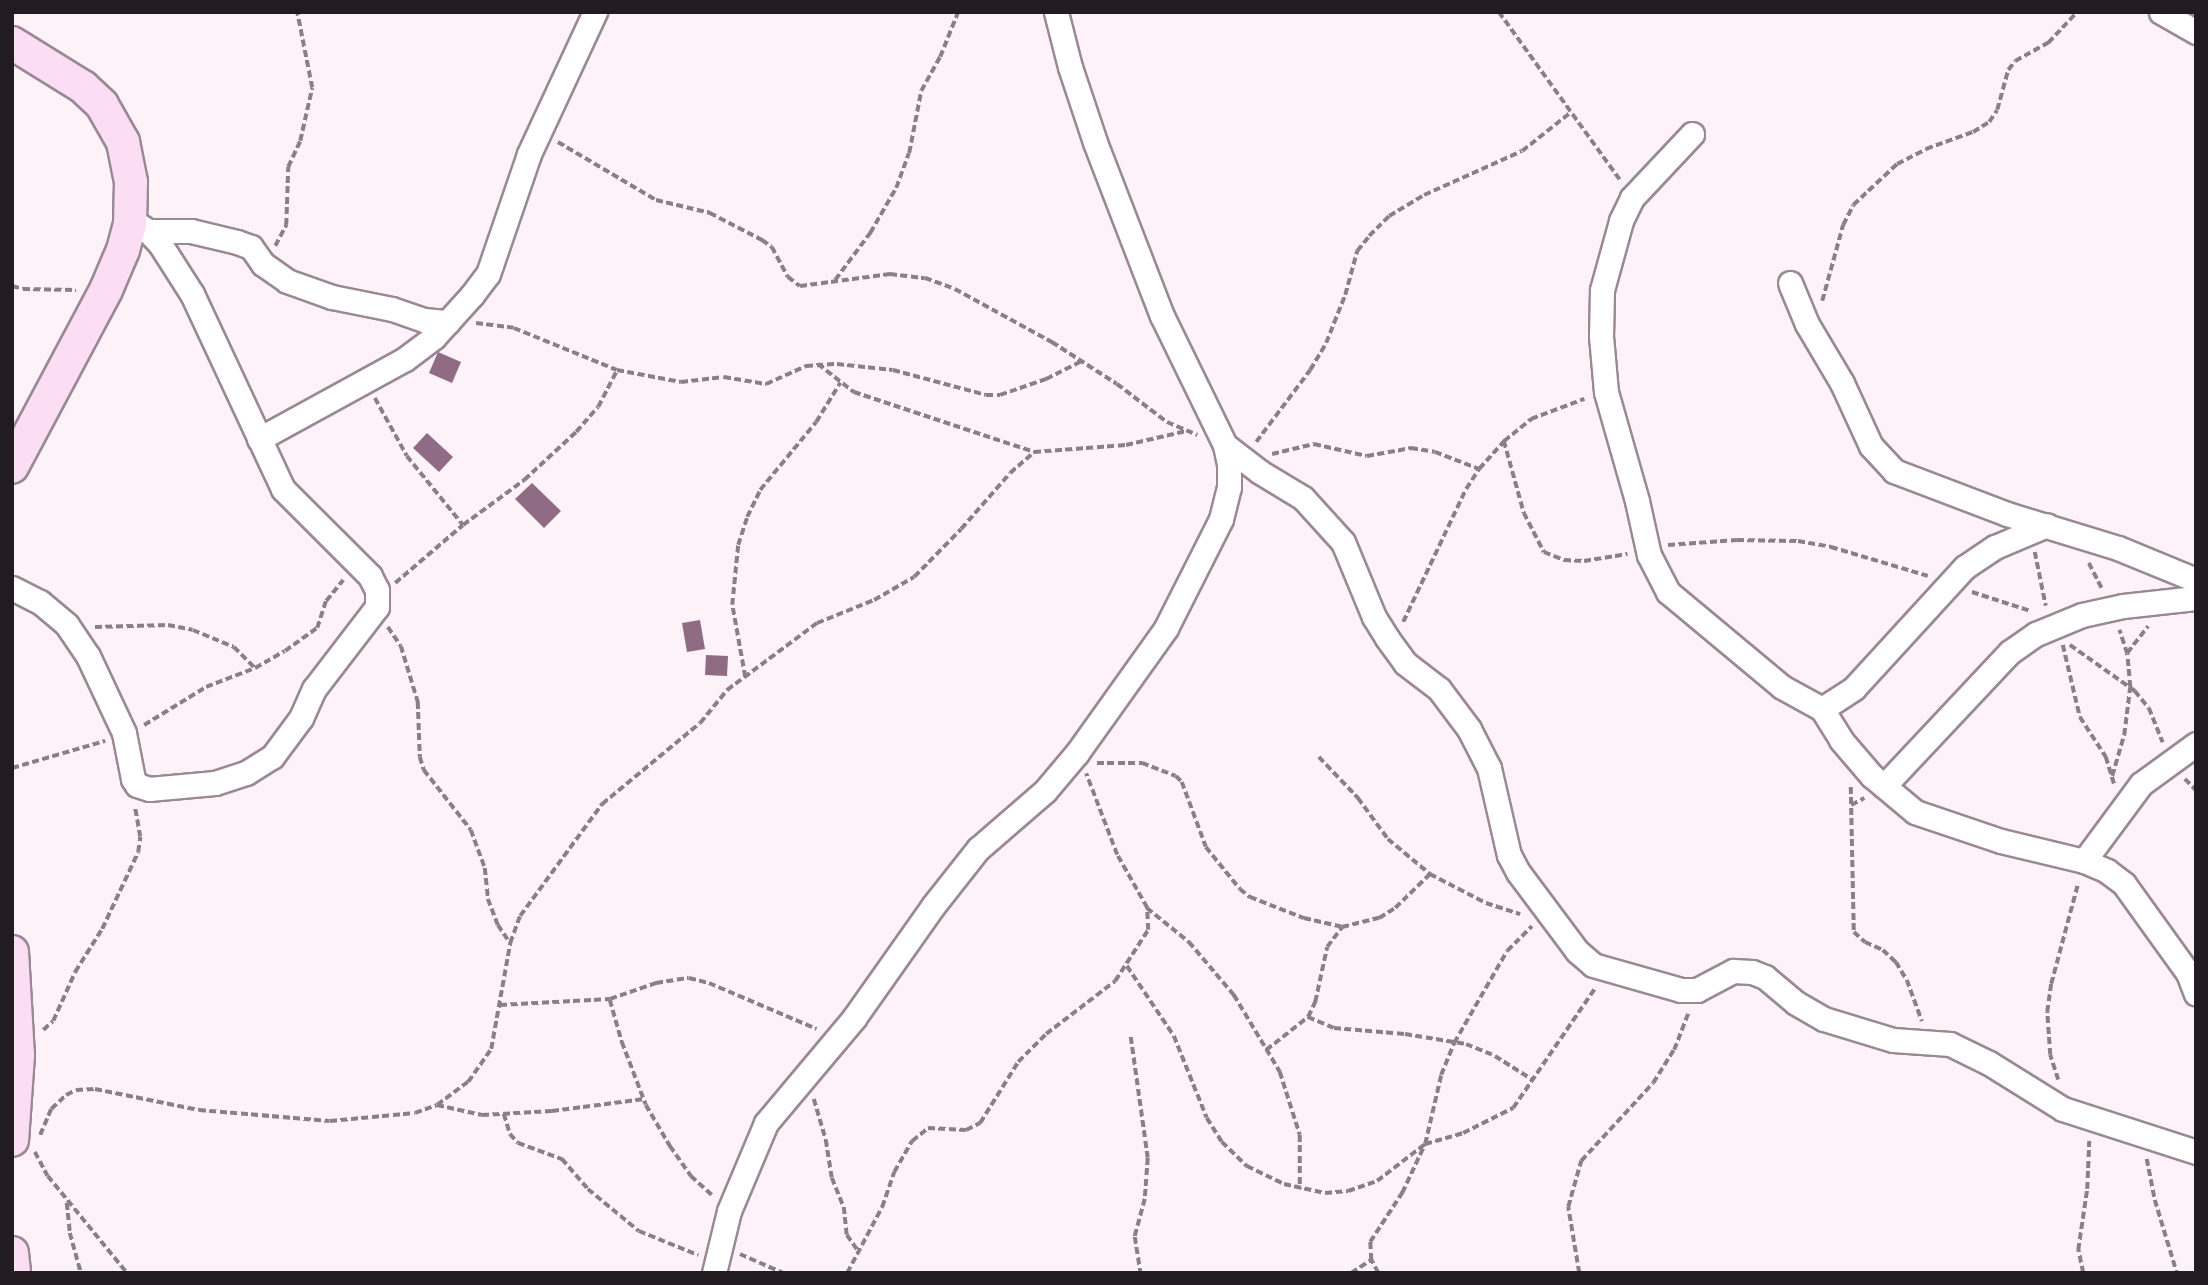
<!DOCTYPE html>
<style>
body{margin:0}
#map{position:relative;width:2208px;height:1285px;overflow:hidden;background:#fef2f9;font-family:Cabin,sans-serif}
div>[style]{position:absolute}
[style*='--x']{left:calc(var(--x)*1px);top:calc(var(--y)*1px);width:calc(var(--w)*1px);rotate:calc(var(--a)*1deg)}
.building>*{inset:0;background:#8f6c84}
.path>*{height:3.5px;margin-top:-1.75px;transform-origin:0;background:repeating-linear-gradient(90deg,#897f85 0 7px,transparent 0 10.5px)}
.roads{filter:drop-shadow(2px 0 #9a8995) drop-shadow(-2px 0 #9a8995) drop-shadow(0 2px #9a8995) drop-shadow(0 -2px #9a8995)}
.street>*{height:23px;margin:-11.5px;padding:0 11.5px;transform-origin:11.5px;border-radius:11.5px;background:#fff}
.secondary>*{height:32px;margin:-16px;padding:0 16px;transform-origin:16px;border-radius:16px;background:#fcdef4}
span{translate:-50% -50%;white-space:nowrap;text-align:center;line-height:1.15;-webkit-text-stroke:5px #fff;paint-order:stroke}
.frame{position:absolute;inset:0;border:14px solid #221b20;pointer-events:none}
</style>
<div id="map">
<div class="building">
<div style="clip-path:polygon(438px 352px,461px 362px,452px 383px,429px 373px)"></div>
<div style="clip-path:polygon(427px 433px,453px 457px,439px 472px,413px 448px)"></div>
<div style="clip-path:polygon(532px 483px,561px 511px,544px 528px,515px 499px)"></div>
<div style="clip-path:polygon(700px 620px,705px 649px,687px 652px,682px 623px)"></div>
<div style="clip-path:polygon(706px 655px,728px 656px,727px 676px,705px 675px)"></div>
</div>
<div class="path">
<div style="--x:1499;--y:12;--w:208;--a:54.2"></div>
<div style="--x:558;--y:142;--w:114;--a:30.6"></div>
<div style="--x:656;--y:200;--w:56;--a:13.5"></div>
<div style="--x:710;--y:213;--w:59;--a:27.4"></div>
<div style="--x:762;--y:240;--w:12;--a:35"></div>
<div style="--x:772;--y:247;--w:34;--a:62"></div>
<div style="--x:788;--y:277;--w:15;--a:37"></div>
<div style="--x:800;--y:286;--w:91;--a:-7.6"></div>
<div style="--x:890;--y:274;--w:35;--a:7"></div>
<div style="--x:925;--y:278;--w:32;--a:20"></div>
<div style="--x:955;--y:289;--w:111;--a:28.7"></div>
<div style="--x:1052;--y:342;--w:77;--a:32.9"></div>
<div style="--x:1117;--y:384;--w:63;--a:37.2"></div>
<div style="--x:1167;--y:422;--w:33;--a:23"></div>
<div style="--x:275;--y:246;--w:24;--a:-62"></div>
<div style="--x:286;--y:225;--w:58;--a:-88"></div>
<div style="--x:288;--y:167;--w:29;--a:-65"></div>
<div style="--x:300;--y:141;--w:54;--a:-77.2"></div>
<div style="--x:312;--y:88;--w:77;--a:-101.2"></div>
<div style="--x:835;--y:280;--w:59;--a:-53.3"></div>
<div style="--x:870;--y:233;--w:52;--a:-60"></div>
<div style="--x:896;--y:188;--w:37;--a:-70"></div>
<div style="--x:909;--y:153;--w:63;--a:-79"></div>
<div style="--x:921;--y:91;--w:39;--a:-61"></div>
<div style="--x:940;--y:57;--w:48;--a:-68.2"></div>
<div style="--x:12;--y:286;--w:11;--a:15"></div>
<div style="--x:23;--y:289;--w:53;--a:1.1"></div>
<div style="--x:1822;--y:301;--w:79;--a:-74.6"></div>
<div style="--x:1843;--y:225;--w:22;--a:-63"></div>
<div style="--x:1853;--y:205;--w:60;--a:-43"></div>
<div style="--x:1897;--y:164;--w:33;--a:-27"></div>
<div style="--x:1926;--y:149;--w:50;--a:-19.9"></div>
<div style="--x:1973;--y:132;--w:19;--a:-32"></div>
<div style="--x:1989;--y:122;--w:14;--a:-56"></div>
<div style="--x:1997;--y:110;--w:41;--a:-74.6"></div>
<div style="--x:2008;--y:70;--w:11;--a:-52"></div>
<div style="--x:2015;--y:61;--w:38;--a:-29"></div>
<div style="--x:2048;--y:43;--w:42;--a:-46.9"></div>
<div style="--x:476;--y:323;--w:38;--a:7"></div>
<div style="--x:514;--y:328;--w:111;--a:22.2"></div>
<div style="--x:617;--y:370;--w:65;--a:10.6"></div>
<div style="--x:681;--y:382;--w:43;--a:-6.6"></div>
<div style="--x:724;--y:377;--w:43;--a:9.5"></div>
<div style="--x:766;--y:384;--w:44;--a:-24.2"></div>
<div style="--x:806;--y:366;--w:31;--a:-4"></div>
<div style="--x:837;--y:364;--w:56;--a:6.1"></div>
<div style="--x:893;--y:370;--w:96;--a:15"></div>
<div style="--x:986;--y:395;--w:14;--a:0"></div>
<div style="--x:1000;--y:395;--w:49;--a:-19.2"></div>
<div style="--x:1046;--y:379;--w:40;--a:-26.6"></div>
<div style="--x:818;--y:364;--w:46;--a:37.9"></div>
<div style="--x:854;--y:392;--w:190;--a:18.4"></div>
<div style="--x:375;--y:398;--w:66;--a:61.1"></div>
<div style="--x:407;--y:456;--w:89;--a:50.9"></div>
<div style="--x:1504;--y:441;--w:75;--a:74.5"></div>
<div style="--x:1524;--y:513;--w:44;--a:62.9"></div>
<div style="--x:1544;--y:552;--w:22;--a:22"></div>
<div style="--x:1564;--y:560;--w:20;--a:3"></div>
<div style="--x:1584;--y:561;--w:44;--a:-9.2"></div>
<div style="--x:1256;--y:442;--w:90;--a:-53.1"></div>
<div style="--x:1310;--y:370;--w:31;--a:-59"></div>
<div style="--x:1326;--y:343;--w:52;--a:-68.4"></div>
<div style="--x:1345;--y:295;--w:46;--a:-74.7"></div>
<div style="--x:1357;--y:251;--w:19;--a:-51"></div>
<div style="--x:1369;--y:236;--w:28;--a:-45"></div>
<div style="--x:1389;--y:216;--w:41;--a:-31"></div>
<div style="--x:1424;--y:195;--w:107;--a:-24.2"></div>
<div style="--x:1522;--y:151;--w:63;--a:-38.5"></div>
<div style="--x:1272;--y:454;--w:43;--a:-13.4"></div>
<div style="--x:1314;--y:444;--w:54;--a:12.8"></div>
<div style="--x:1367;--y:456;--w:45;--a:-10.3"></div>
<div style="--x:1411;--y:448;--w:24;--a:9"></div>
<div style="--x:1435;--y:452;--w:47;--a:21.1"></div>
<div style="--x:1668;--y:545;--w:69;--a:-4.1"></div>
<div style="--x:1737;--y:540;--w:61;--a:0.9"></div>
<div style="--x:1798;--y:541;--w:34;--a:10"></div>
<div style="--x:1831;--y:547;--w:101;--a:16.6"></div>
<div style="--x:2035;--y:552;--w:55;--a:78.5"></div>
<div style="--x:2089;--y:563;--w:30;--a:63"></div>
<div style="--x:395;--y:583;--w:89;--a:-40.5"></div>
<div style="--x:463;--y:525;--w:76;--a:-36.4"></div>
<div style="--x:524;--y:480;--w:71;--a:-42.7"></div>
<div style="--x:576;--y:432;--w:33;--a:-49"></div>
<div style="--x:598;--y:407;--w:42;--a:-62.8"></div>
<div style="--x:1972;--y:592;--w:62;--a:17.9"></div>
<div style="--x:1403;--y:622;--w:147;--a:-64.7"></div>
<div style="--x:1466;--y:489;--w:24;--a:-57"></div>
<div style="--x:1479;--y:469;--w:38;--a:-48"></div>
<div style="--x:1504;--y:441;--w:35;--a:-39"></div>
<div style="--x:1531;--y:419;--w:57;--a:-20.7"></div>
<div style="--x:95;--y:627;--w:73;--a:-1.6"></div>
<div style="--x:168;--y:625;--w:25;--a:11"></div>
<div style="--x:193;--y:630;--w:44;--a:22.5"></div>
<div style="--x:234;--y:647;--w:30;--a:45"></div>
<div style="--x:388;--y:627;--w:23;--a:56"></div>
<div style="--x:401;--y:646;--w:59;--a:73.1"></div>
<div style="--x:418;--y:702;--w:55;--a:87.9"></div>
<div style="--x:420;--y:757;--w:14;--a:73"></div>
<div style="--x:424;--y:770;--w:76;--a:51.9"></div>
<div style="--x:471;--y:830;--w:40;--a:69.8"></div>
<div style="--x:485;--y:868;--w:31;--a:84"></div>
<div style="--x:488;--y:899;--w:28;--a:69"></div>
<div style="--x:498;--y:925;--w:22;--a:56"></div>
<div style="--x:2063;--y:645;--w:74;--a:76.7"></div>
<div style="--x:2080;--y:717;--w:48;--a:57"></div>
<div style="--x:2106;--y:757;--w:28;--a:73"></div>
<div style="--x:2070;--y:645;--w:80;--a:35.3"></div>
<div style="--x:2135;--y:691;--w:22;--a:51"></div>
<div style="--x:2149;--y:708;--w:37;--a:68"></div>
<div style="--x:2127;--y:653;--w:34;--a:-52"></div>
<div style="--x:745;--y:677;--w:73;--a:-100.2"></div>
<div style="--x:732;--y:605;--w:60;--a:-84.3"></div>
<div style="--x:738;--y:545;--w:29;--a:-72"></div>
<div style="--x:747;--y:517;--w:30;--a:-64"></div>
<div style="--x:760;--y:490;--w:88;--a:-50.5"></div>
<div style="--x:816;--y:422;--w:46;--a:-58.4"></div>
<div style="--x:144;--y:725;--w:73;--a:-31.5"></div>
<div style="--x:206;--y:687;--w:53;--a:-21.2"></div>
<div style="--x:255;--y:668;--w:34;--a:-30"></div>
<div style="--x:285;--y:651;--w:39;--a:-36"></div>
<div style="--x:317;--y:628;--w:28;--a:-72"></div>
<div style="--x:326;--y:601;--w:27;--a:-51"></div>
<div style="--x:1319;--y:757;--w:57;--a:46.4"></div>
<div style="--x:1358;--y:798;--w:51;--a:53.8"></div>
<div style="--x:1388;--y:839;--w:55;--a:39.8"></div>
<div style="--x:1430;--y:874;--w:63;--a:27.4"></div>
<div style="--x:1486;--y:903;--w:36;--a:18"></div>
<div style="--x:1097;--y:763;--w:45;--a:0"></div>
<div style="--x:1142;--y:763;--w:36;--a:21"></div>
<div style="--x:1176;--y:776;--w:8;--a:45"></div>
<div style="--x:1182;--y:782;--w:69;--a:69.7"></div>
<div style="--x:1206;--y:847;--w:54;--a:51"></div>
<div style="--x:1240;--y:889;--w:13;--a:39"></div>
<div style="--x:1250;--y:897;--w:58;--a:21.3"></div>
<div style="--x:1304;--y:918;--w:39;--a:13"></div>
<div style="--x:12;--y:768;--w:97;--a:-16.2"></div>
<div style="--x:2112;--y:776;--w:43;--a:-73.7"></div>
<div style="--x:2124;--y:735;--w:48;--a:-82.9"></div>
<div style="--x:2130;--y:687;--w:33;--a:-95"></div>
<div style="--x:2127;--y:654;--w:25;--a:-108"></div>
<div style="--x:2185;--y:779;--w:16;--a:45"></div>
<div style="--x:1851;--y:787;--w:145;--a:88.8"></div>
<div style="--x:1854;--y:932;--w:15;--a:42"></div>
<div style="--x:1865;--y:942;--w:20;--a:24"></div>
<div style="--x:1883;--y:950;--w:18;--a:43"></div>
<div style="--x:1896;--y:962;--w:21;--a:59"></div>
<div style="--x:1907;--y:980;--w:44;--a:69.9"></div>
<div style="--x:1851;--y:805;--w:15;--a:-28"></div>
<div style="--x:1147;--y:908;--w:54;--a:39"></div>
<div style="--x:1189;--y:942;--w:70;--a:49.7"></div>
<div style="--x:1234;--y:995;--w:90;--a:59.1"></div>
<div style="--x:1280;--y:1072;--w:66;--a:72.4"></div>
<div style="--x:1300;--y:1135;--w:54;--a:90"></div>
<div style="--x:1127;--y:966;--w:84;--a:56.1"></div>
<div style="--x:1174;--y:1036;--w:88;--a:68.1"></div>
<div style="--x:1207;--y:1118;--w:28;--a:58"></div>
<div style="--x:1222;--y:1142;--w:35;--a:44"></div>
<div style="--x:1247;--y:1166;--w:41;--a:25.9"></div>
<div style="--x:1284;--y:1184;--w:42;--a:12.4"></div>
<div style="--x:1325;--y:1193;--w:23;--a:-5"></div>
<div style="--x:1348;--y:1191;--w:31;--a:-19"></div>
<div style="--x:1377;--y:1181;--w:61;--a:-37.6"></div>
<div style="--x:1425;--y:1144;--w:40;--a:-16"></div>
<div style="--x:1463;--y:1133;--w:56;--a:-26.6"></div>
<div style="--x:1513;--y:1108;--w:147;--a:-55.6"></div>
<div style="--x:610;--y:1000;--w:44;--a:74.1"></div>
<div style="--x:622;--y:1042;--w:67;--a:69.1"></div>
<div style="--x:646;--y:1105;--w:48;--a:59.7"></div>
<div style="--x:670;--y:1146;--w:37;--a:55"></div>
<div style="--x:691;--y:1176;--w:28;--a:42"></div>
<div style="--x:500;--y:1005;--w:110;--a:-3.1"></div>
<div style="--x:610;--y:999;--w:49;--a:-19.2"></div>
<div style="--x:656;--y:983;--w:33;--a:-9"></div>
<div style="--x:689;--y:978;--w:21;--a:14"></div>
<div style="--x:709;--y:983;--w:117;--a:23.1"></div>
<div style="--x:1308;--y:1017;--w:28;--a:23"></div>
<div style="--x:1334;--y:1028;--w:71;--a:4.8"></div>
<div style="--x:1405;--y:1034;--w:62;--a:9.3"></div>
<div style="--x:1466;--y:1044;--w:31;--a:22"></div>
<div style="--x:1495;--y:1056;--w:45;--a:32.3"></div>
<div style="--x:43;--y:1030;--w:13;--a:-42"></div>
<div style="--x:53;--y:1021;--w:54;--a:-65.8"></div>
<div style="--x:75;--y:972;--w:51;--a:-57.9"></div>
<div style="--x:102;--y:929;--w:85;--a:-64.9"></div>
<div style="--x:138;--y:852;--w:15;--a:-82"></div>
<div style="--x:140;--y:837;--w:29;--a:-100"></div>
<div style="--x:1131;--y:1037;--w:122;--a:82"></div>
<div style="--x:1148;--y:1158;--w:41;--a:94.2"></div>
<div style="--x:1145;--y:1199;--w:39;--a:105"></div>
<div style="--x:1135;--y:1237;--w:36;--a:81"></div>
<div style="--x:1266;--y:1050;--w:53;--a:-38.2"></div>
<div style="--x:1308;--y:1017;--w:17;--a:-65"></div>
<div style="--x:1315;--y:1002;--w:56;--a:-77.7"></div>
<div style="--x:1327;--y:947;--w:25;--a:-53"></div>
<div style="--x:1342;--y:927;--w:38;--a:-14"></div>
<div style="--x:1379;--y:918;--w:19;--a:-32"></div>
<div style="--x:1395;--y:908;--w:49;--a:-44.2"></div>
<div style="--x:2058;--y:1080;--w:26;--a:-108"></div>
<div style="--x:2050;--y:1055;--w:43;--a:-94"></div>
<div style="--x:2047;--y:1012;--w:28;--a:-82"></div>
<div style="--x:2051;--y:984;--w:105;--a:-75"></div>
<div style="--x:814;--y:1099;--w:43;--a:73.7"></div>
<div style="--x:826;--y:1140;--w:38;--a:81"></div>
<div style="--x:832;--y:1178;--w:31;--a:68"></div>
<div style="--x:844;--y:1207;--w:28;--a:84"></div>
<div style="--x:847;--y:1235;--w:19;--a:55"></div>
<div style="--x:437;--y:1105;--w:46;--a:12.5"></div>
<div style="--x:482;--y:1115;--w:70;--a:-3.3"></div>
<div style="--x:552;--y:1111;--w:93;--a:-7.4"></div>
<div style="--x:504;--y:1114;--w:21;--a:73"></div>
<div style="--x:510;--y:1134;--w:12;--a:48"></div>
<div style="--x:518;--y:1143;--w:47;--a:20"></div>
<div style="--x:562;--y:1159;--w:40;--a:49"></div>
<div style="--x:588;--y:1189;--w:66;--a:39.5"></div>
<div style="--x:639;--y:1231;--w:64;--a:22.1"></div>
<div style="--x:40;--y:1135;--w:28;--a:-67"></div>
<div style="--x:51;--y:1109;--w:21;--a:-43"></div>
<div style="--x:66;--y:1095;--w:11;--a:-27"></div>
<div style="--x:76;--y:1090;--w:19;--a:-3"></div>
<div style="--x:95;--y:1089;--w:106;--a:11.4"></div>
<div style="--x:199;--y:1110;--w:131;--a:4.8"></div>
<div style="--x:330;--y:1121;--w:85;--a:-5.4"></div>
<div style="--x:415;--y:1113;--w:23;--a:-20"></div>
<div style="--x:437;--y:1105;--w:39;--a:-37"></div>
<div style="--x:468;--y:1082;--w:40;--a:-55.1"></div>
<div style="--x:491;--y:1049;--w:108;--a:-79.8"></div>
<div style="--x:510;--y:943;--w:29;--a:-70"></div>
<div style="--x:520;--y:916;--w:139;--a:-53.8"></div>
<div style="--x:602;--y:804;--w:127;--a:-39.6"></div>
<div style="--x:700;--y:723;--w:43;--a:-50.7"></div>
<div style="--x:727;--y:690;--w:112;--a:-36.7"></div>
<div style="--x:817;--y:623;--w:61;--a:-22"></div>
<div style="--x:874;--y:600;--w:46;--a:-29.9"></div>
<div style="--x:914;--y:577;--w:67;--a:-45.6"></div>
<div style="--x:961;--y:529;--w:74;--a:-48.8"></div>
<div style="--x:1010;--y:473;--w:32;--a:-41"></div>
<div style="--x:1034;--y:452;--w:92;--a:-4.4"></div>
<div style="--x:1126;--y:445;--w:62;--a:-13.1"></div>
<div style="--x:35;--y:1152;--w:27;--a:62"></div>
<div style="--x:48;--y:1176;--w:125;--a:50.8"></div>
<div style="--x:2147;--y:1159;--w:42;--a:79"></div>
<div style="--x:2155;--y:1200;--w:76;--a:73.2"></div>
<div style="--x:67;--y:1203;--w:30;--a:84"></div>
<div style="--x:70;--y:1233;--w:41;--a:74.6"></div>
<div style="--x:740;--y:1254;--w:47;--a:23.8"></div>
<div style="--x:847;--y:1273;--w:75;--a:-62.1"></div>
<div style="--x:882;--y:1207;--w:37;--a:-71"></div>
<div style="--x:894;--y:1172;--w:36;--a:-60"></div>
<div style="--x:912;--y:1141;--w:21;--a:-39"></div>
<div style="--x:928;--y:1128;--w:38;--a:3"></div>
<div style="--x:966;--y:1130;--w:16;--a:-27"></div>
<div style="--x:980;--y:1123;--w:72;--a:-58.1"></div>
<div style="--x:1018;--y:1062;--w:40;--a:-45"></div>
<div style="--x:1046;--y:1034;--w:87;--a:-37.5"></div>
<div style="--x:1115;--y:981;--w:61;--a:-57.1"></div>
<div style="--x:1148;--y:930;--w:22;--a:-93"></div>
<div style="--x:1147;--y:908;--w:61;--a:-119.5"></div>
<div style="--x:1117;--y:855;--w:87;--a:-110.9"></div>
<div style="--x:1351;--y:1273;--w:24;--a:-33"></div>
<div style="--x:1378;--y:1273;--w:15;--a:-118"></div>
<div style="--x:1371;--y:1260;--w:18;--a:-93"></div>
<div style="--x:1370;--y:1242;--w:59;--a:-56.9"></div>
<div style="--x:1402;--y:1193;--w:54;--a:-64.9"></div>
<div style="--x:1425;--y:1144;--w:71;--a:-76.9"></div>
<div style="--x:1441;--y:1075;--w:35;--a:-68"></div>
<div style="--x:1454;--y:1043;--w:106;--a:-60.1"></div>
<div style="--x:1507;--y:951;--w:35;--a:-45"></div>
<div style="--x:1579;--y:1273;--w:67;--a:-99.5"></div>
<div style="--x:1568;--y:1207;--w:48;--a:-74.2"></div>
<div style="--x:1581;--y:1161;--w:106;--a:-47.3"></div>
<div style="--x:1653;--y:1083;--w:39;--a:-58"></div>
<div style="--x:1674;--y:1050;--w:42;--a:-69"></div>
<div style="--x:2083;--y:1273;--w:24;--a:-102"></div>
<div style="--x:2078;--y:1250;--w:62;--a:-81.6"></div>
<div style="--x:2087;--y:1189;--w:48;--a:-87.6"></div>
</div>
<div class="roads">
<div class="street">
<div style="--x:2161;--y:12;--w:40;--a:29.7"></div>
<div style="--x:1692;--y:134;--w:88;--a:133.2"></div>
<div style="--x:1632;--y:198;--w:25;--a:116"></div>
<div style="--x:1621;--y:221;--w:72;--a:105.4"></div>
<div style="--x:1602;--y:290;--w:46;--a:91.2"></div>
<div style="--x:1601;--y:336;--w:56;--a:84.9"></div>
<div style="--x:1606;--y:392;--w:113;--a:74.1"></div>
<div style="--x:1637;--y:501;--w:55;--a:77.5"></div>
<div style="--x:1649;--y:555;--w:42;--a:62.8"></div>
<div style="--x:1668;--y:592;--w:148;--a:39.8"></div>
<div style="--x:1782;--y:687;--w:46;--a:28.8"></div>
<div style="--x:1822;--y:709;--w:38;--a:-33"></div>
<div style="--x:1854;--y:688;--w:164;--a:-47.5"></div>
<div style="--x:1965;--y:567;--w:36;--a:-34"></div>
<div style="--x:1995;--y:547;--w:56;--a:-22.9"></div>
<div style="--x:148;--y:231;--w:43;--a:0"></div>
<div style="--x:191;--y:231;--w:47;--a:13.4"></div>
<div style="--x:237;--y:242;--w:15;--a:20"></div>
<div style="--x:251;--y:247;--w:21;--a:55"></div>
<div style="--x:263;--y:264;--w:29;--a:35"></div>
<div style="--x:287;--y:281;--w:48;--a:19.6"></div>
<div style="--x:332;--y:297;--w:61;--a:11.3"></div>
<div style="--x:392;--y:309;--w:34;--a:19"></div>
<div style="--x:424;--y:320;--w:24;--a:5"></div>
<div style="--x:1790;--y:283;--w:44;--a:67.5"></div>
<div style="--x:1807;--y:324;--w:69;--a:59.3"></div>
<div style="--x:1842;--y:383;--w:69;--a:65.3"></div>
<div style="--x:1871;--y:446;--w:34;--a:47"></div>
<div style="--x:1894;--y:471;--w:121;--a:20.8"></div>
<div style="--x:2007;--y:514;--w:116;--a:17"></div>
<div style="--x:2118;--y:548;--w:84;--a:22.3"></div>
<div style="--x:259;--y:439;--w:166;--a:-28.7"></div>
<div style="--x:405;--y:359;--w:36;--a:-37"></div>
<div style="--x:434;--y:337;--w:57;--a:-47.9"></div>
<div style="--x:472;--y:295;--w:26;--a:-53"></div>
<div style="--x:488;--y:274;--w:127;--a:-71.1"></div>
<div style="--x:529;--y:154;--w:157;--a:-65.1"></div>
<div style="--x:1225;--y:445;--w:44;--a:37.6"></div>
<div style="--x:1260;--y:472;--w:50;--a:31.2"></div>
<div style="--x:1303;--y:498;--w:59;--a:47.7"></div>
<div style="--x:1343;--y:542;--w:81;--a:67.5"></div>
<div style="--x:1374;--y:617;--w:25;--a:58"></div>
<div style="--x:1387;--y:638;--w:31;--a:54"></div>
<div style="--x:1405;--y:663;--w:43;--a:37.4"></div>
<div style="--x:1439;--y:689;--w:50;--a:53.1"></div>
<div style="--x:1469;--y:729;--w:44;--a:62.9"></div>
<div style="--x:1489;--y:768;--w:89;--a:77.1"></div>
<div style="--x:1509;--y:855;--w:19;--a:62"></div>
<div style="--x:1518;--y:872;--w:99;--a:53.2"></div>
<div style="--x:1577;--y:951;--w:21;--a:41"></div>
<div style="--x:1593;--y:965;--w:91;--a:15.9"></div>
<div style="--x:1681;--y:990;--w:16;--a:0"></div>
<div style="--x:1697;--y:990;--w:41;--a:-27.8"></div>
<div style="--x:1733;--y:971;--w:19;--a:3"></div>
<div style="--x:1752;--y:972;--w:14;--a:21"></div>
<div style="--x:1765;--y:977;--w:40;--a:40"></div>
<div style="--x:1796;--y:1003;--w:32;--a:30"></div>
<div style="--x:1824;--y:1019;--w:72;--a:16.9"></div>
<div style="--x:1893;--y:1040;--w:57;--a:4"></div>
<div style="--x:1950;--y:1044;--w:43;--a:26"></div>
<div style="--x:1989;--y:1063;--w:87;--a:31.9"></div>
<div style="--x:2063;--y:1109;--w:140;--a:17.9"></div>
<div style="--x:12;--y:588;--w:31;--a:27"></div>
<div style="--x:40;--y:602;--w:35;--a:40"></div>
<div style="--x:67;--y:625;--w:37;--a:56"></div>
<div style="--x:88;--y:656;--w:85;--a:64.9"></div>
<div style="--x:124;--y:733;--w:47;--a:78.9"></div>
<div style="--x:133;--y:779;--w:7;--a:56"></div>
<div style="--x:137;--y:785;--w:13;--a:18"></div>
<div style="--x:149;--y:789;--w:66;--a:-5.2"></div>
<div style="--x:215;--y:783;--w:33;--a:-18"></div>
<div style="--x:246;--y:773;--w:31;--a:-32"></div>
<div style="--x:272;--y:757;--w:49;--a:-53.4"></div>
<div style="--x:301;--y:718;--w:32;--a:-66"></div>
<div style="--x:314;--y:689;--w:103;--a:-52.5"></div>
<div style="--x:377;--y:607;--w:17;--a:-90"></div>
<div style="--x:377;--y:590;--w:16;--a:-117"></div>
<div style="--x:370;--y:576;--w:123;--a:-135"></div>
<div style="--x:283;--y:489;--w:215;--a:-115"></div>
<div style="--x:192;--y:294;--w:59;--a:-122.6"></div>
<div style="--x:160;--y:244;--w:18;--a:-133"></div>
<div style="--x:148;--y:231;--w:18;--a:-146"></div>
<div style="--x:133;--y:221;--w:17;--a:-97"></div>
<div style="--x:1822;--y:709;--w:36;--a:58"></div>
<div style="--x:1841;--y:740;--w:48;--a:49.3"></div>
<div style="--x:1872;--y:776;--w:56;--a:39.9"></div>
<div style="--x:1915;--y:812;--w:91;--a:18.6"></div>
<div style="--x:2001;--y:841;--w:85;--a:13.5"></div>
<div style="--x:2084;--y:861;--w:25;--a:23"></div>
<div style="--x:2107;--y:871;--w:21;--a:37"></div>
<div style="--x:2124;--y:884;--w:110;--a:54.3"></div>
<div style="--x:2188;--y:973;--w:22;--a:69"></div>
<div style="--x:1884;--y:786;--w:184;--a:-46.8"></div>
<div style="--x:2010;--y:652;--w:32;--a:-35"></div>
<div style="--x:2036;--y:634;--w:50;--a:-22.4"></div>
<div style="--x:2082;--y:615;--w:42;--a:-12.4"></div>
<div style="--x:2123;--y:606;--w:73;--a:-6.3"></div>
<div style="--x:2084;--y:861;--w:96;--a:-53.5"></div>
<div style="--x:2141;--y:784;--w:68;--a:-36"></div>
<div style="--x:714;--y:1273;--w:64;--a:-76.4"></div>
<div style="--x:729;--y:1211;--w:95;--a:-67.2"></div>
<div style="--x:766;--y:1123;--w:137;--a:-50"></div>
<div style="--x:854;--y:1018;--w:137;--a:-54.8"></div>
<div style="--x:933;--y:906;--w:73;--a:-51.7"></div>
<div style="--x:978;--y:849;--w:89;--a:-40.9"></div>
<div style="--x:1045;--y:791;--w:50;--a:-49.9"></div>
<div style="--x:1077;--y:753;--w:153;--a:-54.5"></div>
<div style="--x:1166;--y:628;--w:122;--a:-63.2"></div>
<div style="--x:1221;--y:519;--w:33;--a:-76"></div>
<div style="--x:1229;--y:487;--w:23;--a:-90"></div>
<div style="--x:1229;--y:464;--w:19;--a:-102"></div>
<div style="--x:1225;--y:445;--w:144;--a:-116"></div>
<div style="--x:1162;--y:316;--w:186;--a:-111.1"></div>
<div style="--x:1095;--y:142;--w:79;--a:-108.4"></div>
<div style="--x:1070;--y:67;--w:57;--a:-104.3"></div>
</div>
<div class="secondary">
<div style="--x:12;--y:43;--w:84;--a:31.8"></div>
<div style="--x:83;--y:87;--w:26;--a:43"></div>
<div style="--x:102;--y:105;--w:43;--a:60.4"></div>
<div style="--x:123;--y:142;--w:41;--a:78.7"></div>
<div style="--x:131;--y:182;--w:42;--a:91.4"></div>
<div style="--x:130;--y:224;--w:27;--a:105"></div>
<div style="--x:123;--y:250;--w:43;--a:113"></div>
<div style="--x:106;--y:290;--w:200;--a:118"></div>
<div style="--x:12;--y:952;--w:103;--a:86.7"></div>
<div style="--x:18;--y:1055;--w:85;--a:94"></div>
<div style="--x:12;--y:1253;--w:20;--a:84"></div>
</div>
</div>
<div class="frame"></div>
</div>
